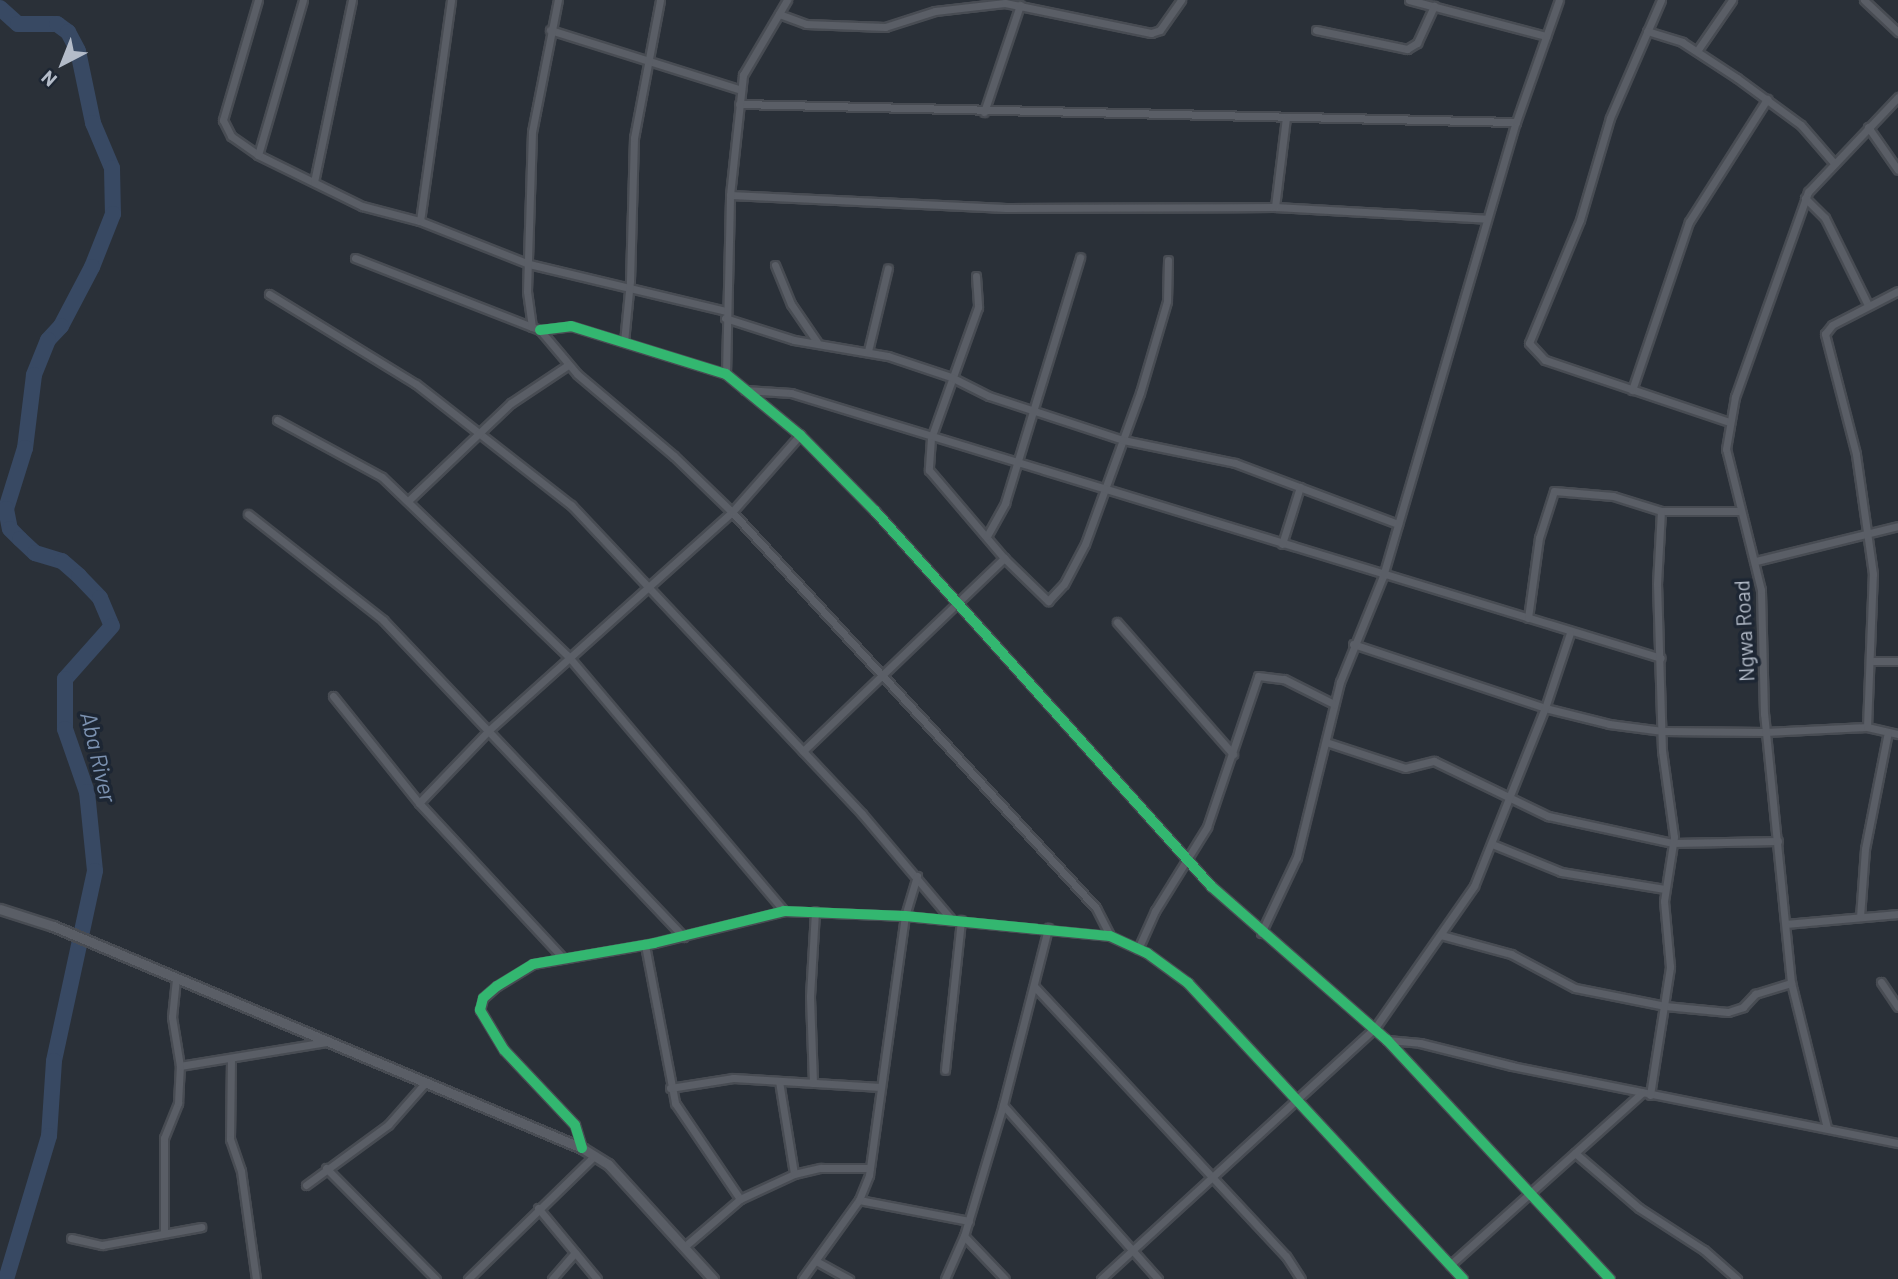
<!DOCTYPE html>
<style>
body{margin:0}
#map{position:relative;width:1898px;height:1279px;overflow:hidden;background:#2a3038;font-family:Barlow,sans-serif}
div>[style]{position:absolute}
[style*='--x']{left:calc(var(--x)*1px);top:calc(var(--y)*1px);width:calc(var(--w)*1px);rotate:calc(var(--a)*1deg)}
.river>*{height:16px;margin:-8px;padding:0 8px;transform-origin:8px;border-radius:8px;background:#384963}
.roads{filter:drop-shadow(2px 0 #484c53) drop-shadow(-2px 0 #484c53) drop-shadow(0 2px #484c53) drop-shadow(0 -2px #484c53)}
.minor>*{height:7px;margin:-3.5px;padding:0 3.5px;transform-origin:3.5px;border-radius:3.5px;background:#5a5e66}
.tertiary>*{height:9px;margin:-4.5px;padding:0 4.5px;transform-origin:4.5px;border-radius:4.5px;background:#5a5e66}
.cycleway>*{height:10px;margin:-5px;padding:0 5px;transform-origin:5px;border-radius:5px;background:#33b770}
span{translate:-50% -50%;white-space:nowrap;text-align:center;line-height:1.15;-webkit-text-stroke:7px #1d2633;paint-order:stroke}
.street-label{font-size:21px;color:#b4bcc9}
.water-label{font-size:23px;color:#7c92b1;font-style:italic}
.north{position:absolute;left:28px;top:28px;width:70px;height:70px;-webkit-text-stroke:5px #1d2633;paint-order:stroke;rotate:222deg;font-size:19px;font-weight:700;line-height:28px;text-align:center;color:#b4bcc9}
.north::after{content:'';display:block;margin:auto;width:24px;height:32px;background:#b4bcc9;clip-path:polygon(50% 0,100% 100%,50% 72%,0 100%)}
</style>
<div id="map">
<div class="river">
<div style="--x:0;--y:8;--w:24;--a:42"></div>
<div style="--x:18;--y:24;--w:39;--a:0"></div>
<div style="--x:57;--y:24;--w:14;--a:36"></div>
<div style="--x:68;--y:32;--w:21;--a:62"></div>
<div style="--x:78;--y:51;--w:74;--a:78.2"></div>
<div style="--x:93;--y:123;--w:49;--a:67.1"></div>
<div style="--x:112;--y:168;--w:46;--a:88.8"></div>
<div style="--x:113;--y:214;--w:57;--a:111.6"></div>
<div style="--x:92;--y:267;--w:67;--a:117.7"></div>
<div style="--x:61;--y:326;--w:19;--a:133"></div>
<div style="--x:48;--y:340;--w:38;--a:112"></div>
<div style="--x:34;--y:375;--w:74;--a:97"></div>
<div style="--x:25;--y:448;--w:64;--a:107.3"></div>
<div style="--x:6;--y:509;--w:20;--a:79"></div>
<div style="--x:10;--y:529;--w:14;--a:45"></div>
<div style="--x:20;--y:539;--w:21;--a:43"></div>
<div style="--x:35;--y:553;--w:28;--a:17"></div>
<div style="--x:62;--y:561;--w:23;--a:41"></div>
<div style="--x:79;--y:576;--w:30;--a:46"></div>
<div style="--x:100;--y:598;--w:30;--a:67"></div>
<div style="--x:112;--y:626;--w:71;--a:131.6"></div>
<div style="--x:65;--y:679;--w:50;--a:90"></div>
<div style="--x:65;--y:729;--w:67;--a:70.8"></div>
<div style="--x:87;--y:792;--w:79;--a:84.2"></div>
<div style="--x:95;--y:871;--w:194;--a:102.2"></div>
<div style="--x:54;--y:1061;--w:75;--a:93.8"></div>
<div style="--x:49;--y:1136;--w:149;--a:106.7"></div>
</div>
<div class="roads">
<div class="minor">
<div style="--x:258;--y:0;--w:125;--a:106.3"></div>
<div style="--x:223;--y:120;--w:18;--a:63"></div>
<div style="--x:231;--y:136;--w:33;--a:35"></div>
<div style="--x:258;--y:155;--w:116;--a:26.1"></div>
<div style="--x:362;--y:206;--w:60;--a:14.5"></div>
<div style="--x:420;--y:221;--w:117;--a:21.5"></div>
<div style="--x:529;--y:264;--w:203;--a:13.4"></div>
<div style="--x:1409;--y:0;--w:142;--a:14.7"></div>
<div style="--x:1661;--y:0;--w:129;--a:113.4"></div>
<div style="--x:1610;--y:118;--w:106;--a:106.4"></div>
<div style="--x:1580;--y:220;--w:133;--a:112.5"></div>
<div style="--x:1529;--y:343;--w:23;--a:47"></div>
<div style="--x:1545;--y:360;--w:194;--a:18.6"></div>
<div style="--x:1864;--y:0;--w:47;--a:43.3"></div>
<div style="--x:779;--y:14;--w:29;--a:20"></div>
<div style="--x:806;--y:24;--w:79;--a:2.2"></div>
<div style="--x:885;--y:27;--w:52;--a:-17.7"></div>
<div style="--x:935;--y:11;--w:70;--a:-6.5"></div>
<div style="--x:1005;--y:3;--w:149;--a:11.6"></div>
<div style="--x:1151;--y:33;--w:9;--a:-18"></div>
<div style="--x:1160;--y:30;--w:37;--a:-55"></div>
<div style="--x:550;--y:30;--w:200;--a:17.4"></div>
<div style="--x:1316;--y:30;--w:93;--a:11.8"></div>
<div style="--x:1407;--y:49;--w:12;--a:-31"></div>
<div style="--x:1417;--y:43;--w:41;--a:-65.3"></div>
<div style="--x:1647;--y:31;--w:37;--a:17"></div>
<div style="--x:1682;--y:42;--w:66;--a:33.2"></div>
<div style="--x:1737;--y:78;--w:79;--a:36.3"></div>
<div style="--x:1801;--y:125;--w:49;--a:49.1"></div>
<div style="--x:1697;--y:51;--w:62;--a:-55.5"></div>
<div style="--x:739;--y:104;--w:777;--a:1.33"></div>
<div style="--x:984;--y:112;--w:113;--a:-71.4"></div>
<div style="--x:1868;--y:127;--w:52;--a:55.1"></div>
<div style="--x:258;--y:155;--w:161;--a:-73.8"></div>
<div style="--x:314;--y:182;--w:186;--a:-78.2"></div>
<div style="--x:730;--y:195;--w:276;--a:2.7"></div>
<div style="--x:1006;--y:208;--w:269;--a:-0.2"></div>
<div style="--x:1275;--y:207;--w:212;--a:3.2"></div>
<div style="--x:1805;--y:198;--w:28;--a:45"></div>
<div style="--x:1825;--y:218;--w:97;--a:63.7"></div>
<div style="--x:1275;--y:207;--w:90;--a:-83"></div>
<div style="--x:420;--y:221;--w:223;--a:-82"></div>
<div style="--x:355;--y:258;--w:199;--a:21.3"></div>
<div style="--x:540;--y:330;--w:57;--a:49.9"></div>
<div style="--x:577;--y:374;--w:127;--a:40.2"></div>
<div style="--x:674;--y:456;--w:81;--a:44"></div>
<div style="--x:732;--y:512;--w:538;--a:47.41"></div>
<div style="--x:1096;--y:908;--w:31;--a:63"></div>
<div style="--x:775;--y:265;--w:42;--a:67.7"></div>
<div style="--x:791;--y:304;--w:46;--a:55.6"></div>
<div style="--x:976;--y:276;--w:31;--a:86"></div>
<div style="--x:978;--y:307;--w:139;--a:109.7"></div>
<div style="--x:931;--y:438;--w:32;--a:94"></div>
<div style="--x:929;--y:470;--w:116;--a:49.6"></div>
<div style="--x:1004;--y:558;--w:62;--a:44.3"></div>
<div style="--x:1048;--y:601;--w:23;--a:-47"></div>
<div style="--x:1064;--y:584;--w:45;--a:-62.3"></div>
<div style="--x:1085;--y:544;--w:161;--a:-70"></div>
<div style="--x:1140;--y:393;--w:96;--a:-73.6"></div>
<div style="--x:1167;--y:301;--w:41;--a:-88.6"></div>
<div style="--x:269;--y:294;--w:172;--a:31.5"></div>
<div style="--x:416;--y:384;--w:197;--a:38"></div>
<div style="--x:571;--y:505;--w:424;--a:46.7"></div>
<div style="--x:862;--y:814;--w:138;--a:49.7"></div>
<div style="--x:725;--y:318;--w:72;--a:17.7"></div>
<div style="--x:794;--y:340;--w:95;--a:9.7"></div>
<div style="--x:888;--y:356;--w:66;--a:18.4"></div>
<div style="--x:951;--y:377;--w:42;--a:26.6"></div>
<div style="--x:989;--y:396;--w:141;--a:18.2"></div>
<div style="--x:1123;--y:440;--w:114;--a:11.6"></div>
<div style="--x:1235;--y:463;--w:174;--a:20.5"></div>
<div style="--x:532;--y:327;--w:36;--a:-98"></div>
<div style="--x:527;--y:291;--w:159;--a:-88.2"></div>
<div style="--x:532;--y:132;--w:135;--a:-78.9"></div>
<div style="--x:540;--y:330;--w:31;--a:-7"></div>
<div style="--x:571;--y:326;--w:162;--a:17.2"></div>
<div style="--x:726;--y:374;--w:96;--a:39.5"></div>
<div style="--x:800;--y:435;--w:107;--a:45.4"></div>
<div style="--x:875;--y:511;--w:504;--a:48.14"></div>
<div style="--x:1211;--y:886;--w:234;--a:41.2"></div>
<div style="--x:1387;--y:1040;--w:327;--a:47"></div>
<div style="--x:624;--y:342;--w:61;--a:-84.4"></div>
<div style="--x:630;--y:281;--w:143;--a:-88.4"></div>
<div style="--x:634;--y:138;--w:140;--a:-79.3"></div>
<div style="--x:868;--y:351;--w:85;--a:-76.5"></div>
<div style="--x:726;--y:374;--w:179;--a:-88.7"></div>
<div style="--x:730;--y:195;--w:121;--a:-83.8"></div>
<div style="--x:743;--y:75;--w:87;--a:-59.6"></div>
<div style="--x:745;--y:390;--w:46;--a:3.7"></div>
<div style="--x:791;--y:393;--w:909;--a:16.94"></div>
<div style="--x:1632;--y:390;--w:177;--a:-71.3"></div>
<div style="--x:1689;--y:222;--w:146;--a:-57.6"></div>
<div style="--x:277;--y:420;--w:119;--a:28.5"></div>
<div style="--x:382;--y:477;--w:258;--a:43.9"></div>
<div style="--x:568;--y:656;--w:334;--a:49.7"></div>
<div style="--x:408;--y:501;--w:142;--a:-43.6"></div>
<div style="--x:511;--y:403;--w:69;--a:-33.7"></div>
<div style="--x:248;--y:514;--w:172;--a:38.1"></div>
<div style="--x:383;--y:620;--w:437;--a:46.5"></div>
<div style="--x:987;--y:536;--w:38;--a:-61"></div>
<div style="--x:1005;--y:503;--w:257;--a:-73"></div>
<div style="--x:1282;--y:544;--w:60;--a:-72.5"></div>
<div style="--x:1756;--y:561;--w:146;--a:-13.8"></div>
<div style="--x:1528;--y:618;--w:81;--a:-82.2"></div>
<div style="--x:1539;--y:538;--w:49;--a:-72.3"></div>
<div style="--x:1554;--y:491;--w:59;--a:4.8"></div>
<div style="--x:1613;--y:496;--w:50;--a:17.4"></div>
<div style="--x:1661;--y:511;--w:79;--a:0"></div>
<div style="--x:1117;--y:622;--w:176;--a:48.7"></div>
<div style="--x:1353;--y:644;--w:202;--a:18.4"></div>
<div style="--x:1545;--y:708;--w:66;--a:14"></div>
<div style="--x:1609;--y:724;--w:54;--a:7.4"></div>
<div style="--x:1663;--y:731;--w:102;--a:0.6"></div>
<div style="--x:1765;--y:732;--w:102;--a:-2.8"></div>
<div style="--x:1867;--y:727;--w:32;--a:13"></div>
<div style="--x:1871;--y:661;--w:27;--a:0"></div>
<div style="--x:333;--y:696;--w:137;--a:51.2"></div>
<div style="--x:419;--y:803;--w:210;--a:47.1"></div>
<div style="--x:1867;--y:727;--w:153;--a:-87.8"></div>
<div style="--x:1873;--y:574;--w:121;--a:-98.1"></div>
<div style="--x:1856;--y:454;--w:124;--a:-104.5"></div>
<div style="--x:1825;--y:334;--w:11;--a:-52"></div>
<div style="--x:1832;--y:325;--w:74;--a:-27.3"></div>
<div style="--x:1326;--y:742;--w:83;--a:18.2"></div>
<div style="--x:1405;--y:768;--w:30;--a:-14"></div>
<div style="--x:1434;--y:761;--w:127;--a:25.8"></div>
<div style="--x:1548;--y:816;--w:128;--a:12.2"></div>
<div style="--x:1673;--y:843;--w:105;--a:-1.1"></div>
<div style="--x:803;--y:751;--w:279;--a:-43.8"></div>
<div style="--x:419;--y:803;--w:100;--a:-46.2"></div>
<div style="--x:488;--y:731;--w:328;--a:-41.9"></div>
<div style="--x:732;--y:512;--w:103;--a:-48.6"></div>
<div style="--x:1492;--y:844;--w:74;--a:22.1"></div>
<div style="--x:1561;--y:872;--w:105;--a:9.3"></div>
<div style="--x:1860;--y:917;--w:68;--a:-85.8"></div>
<div style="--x:1865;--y:849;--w:119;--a:-78.9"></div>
<div style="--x:1786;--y:924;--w:112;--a:-5.1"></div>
<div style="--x:1261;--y:933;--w:84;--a:-64.7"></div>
<div style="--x:1297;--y:857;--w:180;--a:-76.2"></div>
<div style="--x:1340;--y:682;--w:114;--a:-67.9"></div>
<div style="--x:1383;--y:576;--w:473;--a:-73.7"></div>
<div style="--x:1516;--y:122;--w:129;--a:-70.6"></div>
<div style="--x:1441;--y:935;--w:73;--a:15.2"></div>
<div style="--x:1511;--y:954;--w:72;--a:28"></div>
<div style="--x:1575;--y:988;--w:92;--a:11.3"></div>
<div style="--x:1665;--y:1006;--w:63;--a:5.4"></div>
<div style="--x:1728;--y:1012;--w:16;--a:-18"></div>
<div style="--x:1743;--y:1007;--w:18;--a:-47"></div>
<div style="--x:1755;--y:994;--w:38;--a:-17"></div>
<div style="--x:645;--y:945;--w:161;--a:79.2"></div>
<div style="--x:675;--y:1103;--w:116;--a:55.9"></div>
<div style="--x:1138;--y:949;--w:42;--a:-65.9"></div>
<div style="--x:1155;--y:911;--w:99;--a:-58.2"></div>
<div style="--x:1207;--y:827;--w:159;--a:-71.3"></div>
<div style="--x:1258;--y:676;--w:26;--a:7"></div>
<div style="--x:1284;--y:679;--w:56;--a:26.6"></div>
<div style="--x:1881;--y:982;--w:30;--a:56"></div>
<div style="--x:1034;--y:986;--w:369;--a:47"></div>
<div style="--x:1286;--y:1256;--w:27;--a:57"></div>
<div style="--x:1387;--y:1040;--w:33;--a:5"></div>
<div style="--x:1420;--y:1043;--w:95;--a:14"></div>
<div style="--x:1512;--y:1066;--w:394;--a:11.3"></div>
<div style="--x:231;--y:1058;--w:81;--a:90.7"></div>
<div style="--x:230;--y:1139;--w:34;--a:71"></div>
<div style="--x:241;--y:1171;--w:109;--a:82.1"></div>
<div style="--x:180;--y:1066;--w:148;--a:-9.3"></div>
<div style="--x:945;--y:1070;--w:151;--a:-83.9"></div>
<div style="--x:779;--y:1081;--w:94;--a:80.8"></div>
<div style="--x:813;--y:1083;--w:87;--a:-92"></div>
<div style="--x:810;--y:996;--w:85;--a:-86.6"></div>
<div style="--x:670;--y:1088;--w:64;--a:-9"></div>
<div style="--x:733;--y:1078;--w:148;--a:3.5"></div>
<div style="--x:1650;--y:1095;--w:130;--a:-81.1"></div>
<div style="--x:1670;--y:967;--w:66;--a:-95.2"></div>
<div style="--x:1664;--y:901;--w:65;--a:-81.1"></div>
<div style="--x:1674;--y:837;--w:87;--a:-97.9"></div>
<div style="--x:1662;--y:751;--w:167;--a:-91.7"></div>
<div style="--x:1657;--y:584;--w:73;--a:-86.9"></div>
<div style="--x:1003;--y:1105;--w:233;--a:48.3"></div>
<div style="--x:1827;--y:1128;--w:149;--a:-103.9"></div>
<div style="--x:1791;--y:983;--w:270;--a:-95.7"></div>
<div style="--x:1764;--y:714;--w:124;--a:-91.4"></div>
<div style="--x:1761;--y:590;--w:145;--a:-103.9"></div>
<div style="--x:1726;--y:449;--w:53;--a:-80.2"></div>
<div style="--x:1735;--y:397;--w:218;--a:-70.4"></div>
<div style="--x:1808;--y:192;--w:131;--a:-46.5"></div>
<div style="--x:582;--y:1148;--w:24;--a:-107"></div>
<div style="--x:575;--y:1125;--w:103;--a:-133.4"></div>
<div style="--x:504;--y:1050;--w:47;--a:-121"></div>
<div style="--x:480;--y:1010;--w:12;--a:-76"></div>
<div style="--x:483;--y:998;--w:18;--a:-41"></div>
<div style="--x:497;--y:986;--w:42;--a:-31.4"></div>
<div style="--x:533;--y:964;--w:123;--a:-9.8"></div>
<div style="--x:654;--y:943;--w:134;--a:-13.8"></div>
<div style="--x:784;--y:911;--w:121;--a:2.4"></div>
<div style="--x:905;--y:916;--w:206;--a:5.6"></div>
<div style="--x:1110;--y:936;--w:41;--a:24.7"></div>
<div style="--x:1147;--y:953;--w:51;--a:36.2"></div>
<div style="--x:1188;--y:983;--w:404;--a:47.1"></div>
<div style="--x:1575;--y:1153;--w:84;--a:40.7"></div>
<div style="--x:1639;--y:1208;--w:77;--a:32.9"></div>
<div style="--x:1704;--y:1250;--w:44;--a:41.3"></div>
<div style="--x:326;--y:1168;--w:156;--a:45.3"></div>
<div style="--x:306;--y:1185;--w:102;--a:-36.2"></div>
<div style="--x:388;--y:1125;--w:56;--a:-48.6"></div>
<div style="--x:859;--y:1200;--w:112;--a:10.8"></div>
<div style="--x:538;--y:1208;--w:92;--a:50.3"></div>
<div style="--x:164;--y:1232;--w:94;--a:-90"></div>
<div style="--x:164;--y:1138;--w:38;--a:-68"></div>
<div style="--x:178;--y:1103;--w:37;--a:-87"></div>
<div style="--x:180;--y:1066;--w:50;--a:-99.3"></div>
<div style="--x:172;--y:1017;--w:39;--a:-84"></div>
<div style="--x:964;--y:1236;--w:59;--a:46.4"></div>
<div style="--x:71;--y:1238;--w:32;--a:13"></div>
<div style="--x:102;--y:1245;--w:101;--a:-10.3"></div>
<div style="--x:684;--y:1247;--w:74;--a:-40.6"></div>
<div style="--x:740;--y:1199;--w:60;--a:-24.8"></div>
<div style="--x:794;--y:1174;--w:28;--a:-13"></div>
<div style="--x:821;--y:1168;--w:49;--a:0"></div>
<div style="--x:816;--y:1261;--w:38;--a:29"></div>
<div style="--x:1450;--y:1265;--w:258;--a:-41.9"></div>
<div style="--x:468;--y:1279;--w:177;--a:-44.3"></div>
<div style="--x:552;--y:1279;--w:35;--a:-49"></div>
<div style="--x:802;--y:1279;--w:97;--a:-54.2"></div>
<div style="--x:859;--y:1200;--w:27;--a:-68"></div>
<div style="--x:869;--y:1175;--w:261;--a:-82.1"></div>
<div style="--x:905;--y:916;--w:42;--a:-73.3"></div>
<div style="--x:945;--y:1279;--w:47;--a:-66.2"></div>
<div style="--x:964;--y:1236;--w:137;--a:-73.4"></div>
<div style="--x:1003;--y:1105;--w:183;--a:-75.7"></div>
<div style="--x:1101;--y:1279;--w:372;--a:-42.5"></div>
<div style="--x:1375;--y:1028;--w:173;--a:-55.1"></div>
<div style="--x:1474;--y:886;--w:192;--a:-68.3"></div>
<div style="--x:1545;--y:708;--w:79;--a:-71.6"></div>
</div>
<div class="tertiary">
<div style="--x:0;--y:909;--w:56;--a:17.8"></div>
<div style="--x:53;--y:926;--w:574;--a:22.77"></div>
<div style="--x:582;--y:1148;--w:31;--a:32"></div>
<div style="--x:608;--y:1164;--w:156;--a:47.6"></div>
</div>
</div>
<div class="cycleway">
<div style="--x:540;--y:330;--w:31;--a:-7"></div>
<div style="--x:571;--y:326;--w:162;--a:17.2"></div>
<div style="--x:726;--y:374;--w:96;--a:39.5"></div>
<div style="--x:800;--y:435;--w:107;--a:45.4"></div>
<div style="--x:875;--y:511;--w:504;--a:48.14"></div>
<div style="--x:1211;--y:886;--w:234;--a:41.2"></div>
<div style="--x:1387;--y:1040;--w:327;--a:47"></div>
<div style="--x:582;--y:1148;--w:24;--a:-107"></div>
<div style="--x:575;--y:1125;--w:103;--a:-133.4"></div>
<div style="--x:504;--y:1050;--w:47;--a:-121"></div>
<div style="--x:480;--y:1010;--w:12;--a:-76"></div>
<div style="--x:483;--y:998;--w:18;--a:-41"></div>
<div style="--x:497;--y:986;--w:42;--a:-31.4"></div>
<div style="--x:533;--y:964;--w:123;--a:-9.8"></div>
<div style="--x:654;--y:943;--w:134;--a:-13.8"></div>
<div style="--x:784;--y:911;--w:121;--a:2.4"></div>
<div style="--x:905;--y:916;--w:206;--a:5.6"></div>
<div style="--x:1110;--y:936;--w:41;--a:24.7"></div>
<div style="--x:1147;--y:953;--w:51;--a:36.2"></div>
<div style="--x:1188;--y:983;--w:404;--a:47.1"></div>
</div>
<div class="street-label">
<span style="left:1744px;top:631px;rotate:-93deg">Ngwa Road</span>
</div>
<div class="water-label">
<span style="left:99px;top:757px;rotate:77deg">Aba River</span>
</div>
<div class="north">N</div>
</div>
